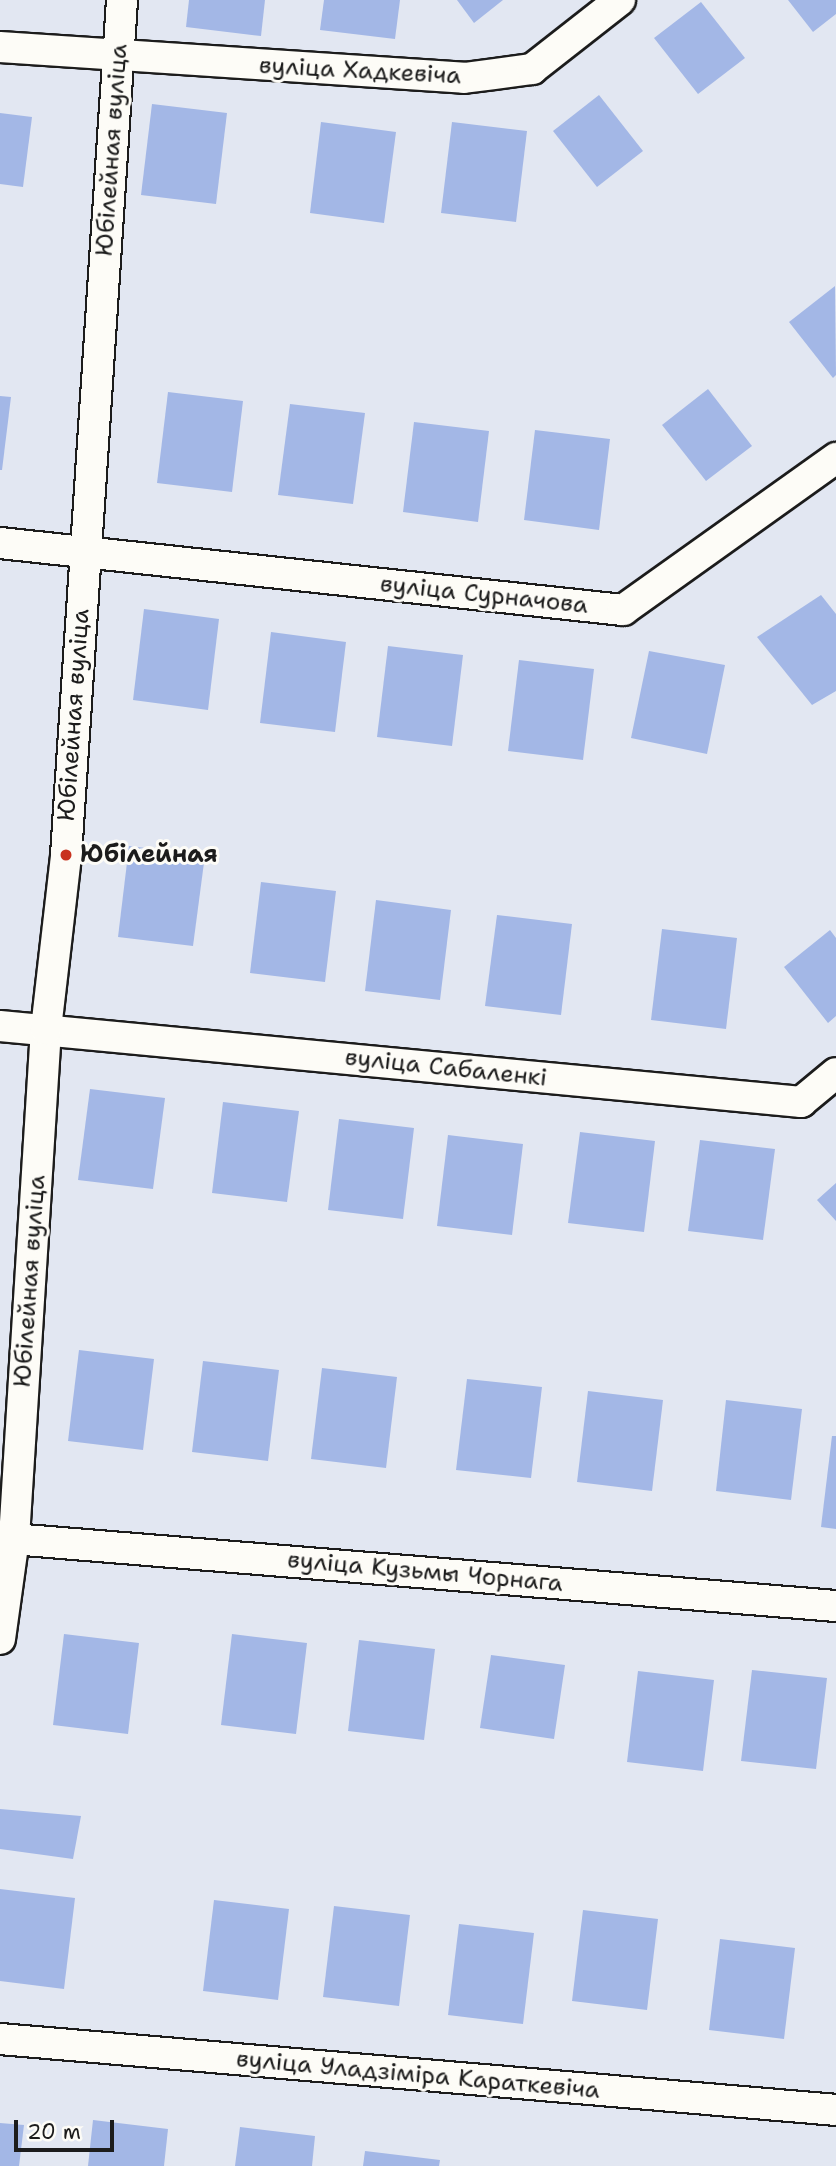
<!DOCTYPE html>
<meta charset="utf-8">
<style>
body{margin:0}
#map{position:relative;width:836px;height:2166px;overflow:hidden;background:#e2e7f2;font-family:"Shantell Sans",sans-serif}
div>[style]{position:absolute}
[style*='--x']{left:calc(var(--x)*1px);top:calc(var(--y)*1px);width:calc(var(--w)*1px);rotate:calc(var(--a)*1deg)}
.building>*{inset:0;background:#a3b7e6}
.roads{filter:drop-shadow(2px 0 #1c1c1c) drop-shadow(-2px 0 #1c1c1c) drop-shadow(0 2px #1c1c1c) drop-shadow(0 -2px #1c1c1c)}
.street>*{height:30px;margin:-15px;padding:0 15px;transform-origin:15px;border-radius:15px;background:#fdfcf7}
.dots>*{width:19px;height:19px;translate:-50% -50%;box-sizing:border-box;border:4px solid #fdfcf7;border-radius:50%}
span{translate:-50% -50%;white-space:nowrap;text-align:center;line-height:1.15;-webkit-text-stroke:6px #fdfcf7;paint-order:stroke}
.street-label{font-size:24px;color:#1c1c1c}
.poi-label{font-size:24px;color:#1c1c1c;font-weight:700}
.left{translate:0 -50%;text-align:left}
.scale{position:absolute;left:14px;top:2120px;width:100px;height:32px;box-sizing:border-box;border:4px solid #1c1c1c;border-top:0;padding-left:9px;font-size:21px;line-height:24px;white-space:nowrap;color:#1c1c1c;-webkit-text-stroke:5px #fdfcf7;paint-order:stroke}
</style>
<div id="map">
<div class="building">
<div style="clip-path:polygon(189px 0,265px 0,261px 36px,186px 27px)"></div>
<div style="clip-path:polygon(324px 0,400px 0,395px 39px,320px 30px)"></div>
<div style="clip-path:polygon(457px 0,503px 0,474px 23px)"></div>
<div style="clip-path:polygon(788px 0,836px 0,836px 14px,813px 32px)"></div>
<div style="clip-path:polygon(701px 2px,745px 58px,698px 94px,654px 38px)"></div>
<div style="clip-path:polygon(599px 95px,643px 151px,597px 187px,553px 131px)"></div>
<div style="clip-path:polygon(152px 104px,227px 113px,216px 204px,141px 195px)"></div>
<div style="clip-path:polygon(0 113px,32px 117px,23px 187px,0 184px)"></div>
<div style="clip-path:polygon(321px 122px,396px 132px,384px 223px,310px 213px)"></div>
<div style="clip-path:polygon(452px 122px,527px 131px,516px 222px,441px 213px)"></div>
<div style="clip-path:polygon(835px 286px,836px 375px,833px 378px,789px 322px)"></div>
<div style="clip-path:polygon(708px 389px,752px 446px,706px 481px,662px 425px)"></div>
<div style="clip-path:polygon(168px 392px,243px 401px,232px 492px,157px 483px)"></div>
<div style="clip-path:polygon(0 396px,11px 397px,2px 470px,0 470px)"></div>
<div style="clip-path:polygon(290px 404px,365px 413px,353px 504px,278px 495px)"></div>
<div style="clip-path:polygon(414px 422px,489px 431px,478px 522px,403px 512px)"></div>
<div style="clip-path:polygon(535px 430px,610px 439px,599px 530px,524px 520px)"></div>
<div style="clip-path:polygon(821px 595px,836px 614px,836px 691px,812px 705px,757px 637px)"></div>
<div style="clip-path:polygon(144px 609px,219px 619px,208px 710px,133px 700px)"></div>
<div style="clip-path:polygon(271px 632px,346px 642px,335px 732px,260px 723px)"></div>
<div style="clip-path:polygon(388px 646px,463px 655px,452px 746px,377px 737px)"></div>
<div style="clip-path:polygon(649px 651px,725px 665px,707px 754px,631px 738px)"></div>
<div style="clip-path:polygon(519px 660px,594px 669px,583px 760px,508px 751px)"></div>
<div style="clip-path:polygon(129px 846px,205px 855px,193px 946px,118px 937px)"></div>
<div style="clip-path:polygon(261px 882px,336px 891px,325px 982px,250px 973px)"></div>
<div style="clip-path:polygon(376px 900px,451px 910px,440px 1000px,365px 991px)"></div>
<div style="clip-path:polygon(497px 915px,572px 924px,561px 1015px,485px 1006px)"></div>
<div style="clip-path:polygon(662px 929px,737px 938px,726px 1029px,651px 1020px)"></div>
<div style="clip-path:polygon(830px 930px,836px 938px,836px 1016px,828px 1023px,784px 967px)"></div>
<div style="clip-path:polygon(90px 1089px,165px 1098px,153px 1189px,78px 1180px)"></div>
<div style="clip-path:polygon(223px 1102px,299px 1111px,287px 1202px,212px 1193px)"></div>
<div style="clip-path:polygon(339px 1119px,414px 1128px,403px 1219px,328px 1210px)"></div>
<div style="clip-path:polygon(580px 1132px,655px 1141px,644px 1232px,568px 1223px)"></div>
<div style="clip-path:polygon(448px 1135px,523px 1144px,512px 1235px,437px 1226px)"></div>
<div style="clip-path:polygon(700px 1140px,775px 1149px,763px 1240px,688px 1231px)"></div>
<div style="clip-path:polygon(836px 1183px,836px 1221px,817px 1200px)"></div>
<div style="clip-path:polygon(79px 1350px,154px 1359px,143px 1450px,68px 1441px)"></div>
<div style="clip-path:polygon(203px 1361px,279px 1370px,268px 1461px,192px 1452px)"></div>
<div style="clip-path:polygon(322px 1368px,397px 1377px,386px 1468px,311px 1459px)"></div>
<div style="clip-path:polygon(467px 1379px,542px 1387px,531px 1478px,456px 1470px)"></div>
<div style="clip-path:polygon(588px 1391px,663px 1400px,652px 1491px,577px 1482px)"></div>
<div style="clip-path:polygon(726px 1400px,802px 1409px,791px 1500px,716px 1491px)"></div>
<div style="clip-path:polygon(832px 1436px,836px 1436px,836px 1529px,821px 1527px)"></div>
<div style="clip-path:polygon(64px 1634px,139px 1643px,128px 1734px,53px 1725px)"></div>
<div style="clip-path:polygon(232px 1634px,307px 1643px,296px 1734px,221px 1725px)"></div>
<div style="clip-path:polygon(359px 1640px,435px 1649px,424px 1740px,348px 1731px)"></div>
<div style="clip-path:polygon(491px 1655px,565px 1665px,554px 1739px,480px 1728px)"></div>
<div style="clip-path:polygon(752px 1670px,827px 1678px,816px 1769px,741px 1761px)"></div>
<div style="clip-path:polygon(638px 1671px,714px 1680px,703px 1771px,627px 1762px)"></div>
<div style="clip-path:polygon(0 1809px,81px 1816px,73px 1859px,0 1849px)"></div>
<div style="clip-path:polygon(0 1889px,75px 1898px,64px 1989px,0 1981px)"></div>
<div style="clip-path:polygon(214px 1900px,289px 1909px,278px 2000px,203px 1991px)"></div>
<div style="clip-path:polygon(334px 1906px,410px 1915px,399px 2006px,323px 1997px)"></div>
<div style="clip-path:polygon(583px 1910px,658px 1919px,647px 2010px,572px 2001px)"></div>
<div style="clip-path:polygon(459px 1924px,534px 1933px,523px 2024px,448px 2015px)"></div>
<div style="clip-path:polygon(720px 1939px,795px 1948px,784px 2039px,709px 2030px)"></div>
<div style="clip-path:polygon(93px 2120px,168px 2129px,164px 2166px,88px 2166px)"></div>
<div style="clip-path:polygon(0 2123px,24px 2125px,19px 2166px,0 2166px)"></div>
<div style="clip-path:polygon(240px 2127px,315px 2136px,312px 2166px,235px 2166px)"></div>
<div style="clip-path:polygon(365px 2151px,440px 2160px,439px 2166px,363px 2166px)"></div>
</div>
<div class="roads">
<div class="street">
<div style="--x:0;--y:47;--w:465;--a:3.8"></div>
<div style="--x:464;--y:78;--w:69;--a:-7.5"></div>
<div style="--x:532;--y:69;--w:112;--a:-38.1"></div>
<div style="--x:0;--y:543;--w:627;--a:6.14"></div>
<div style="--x:623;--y:610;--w:262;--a:-35.5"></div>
<div style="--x:0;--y:1026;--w:805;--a:5.42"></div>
<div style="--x:801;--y:1102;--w:45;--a:-39.6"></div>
<div style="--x:0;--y:1538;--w:839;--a:4.65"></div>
<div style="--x:0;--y:1639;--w:102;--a:-82.1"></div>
<div style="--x:14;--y:1538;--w:510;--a:-86.4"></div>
<div style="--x:46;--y:1029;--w:175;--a:-83.4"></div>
<div style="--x:66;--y:855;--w:857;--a:-86.25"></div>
<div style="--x:0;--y:2039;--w:839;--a:4.85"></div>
</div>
</div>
<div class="dots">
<div style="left:66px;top:855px;background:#c8321e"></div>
</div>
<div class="street-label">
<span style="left:360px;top:71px;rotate:3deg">вуліца Хадкевіча</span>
<span style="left:112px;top:150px;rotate:-86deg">Юбілейная вуліца</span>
<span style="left:484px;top:595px;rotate:6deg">вуліца Сурначова</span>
<span style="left:74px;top:715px;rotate:-86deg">Юбілейная вуліца</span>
<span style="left:446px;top:1068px;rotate:6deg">вуліца Сабаленкі</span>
<span style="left:30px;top:1281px;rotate:-86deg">Юбілейная вуліца</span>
<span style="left:425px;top:1572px;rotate:5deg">вуліца Кузьмы Чорнага</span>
<span style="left:418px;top:2075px;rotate:5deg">вуліца Уладзіміра Караткевіча</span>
</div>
<div class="poi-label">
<span class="left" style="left:80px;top:855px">Юбілейная</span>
</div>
<div class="scale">20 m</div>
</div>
